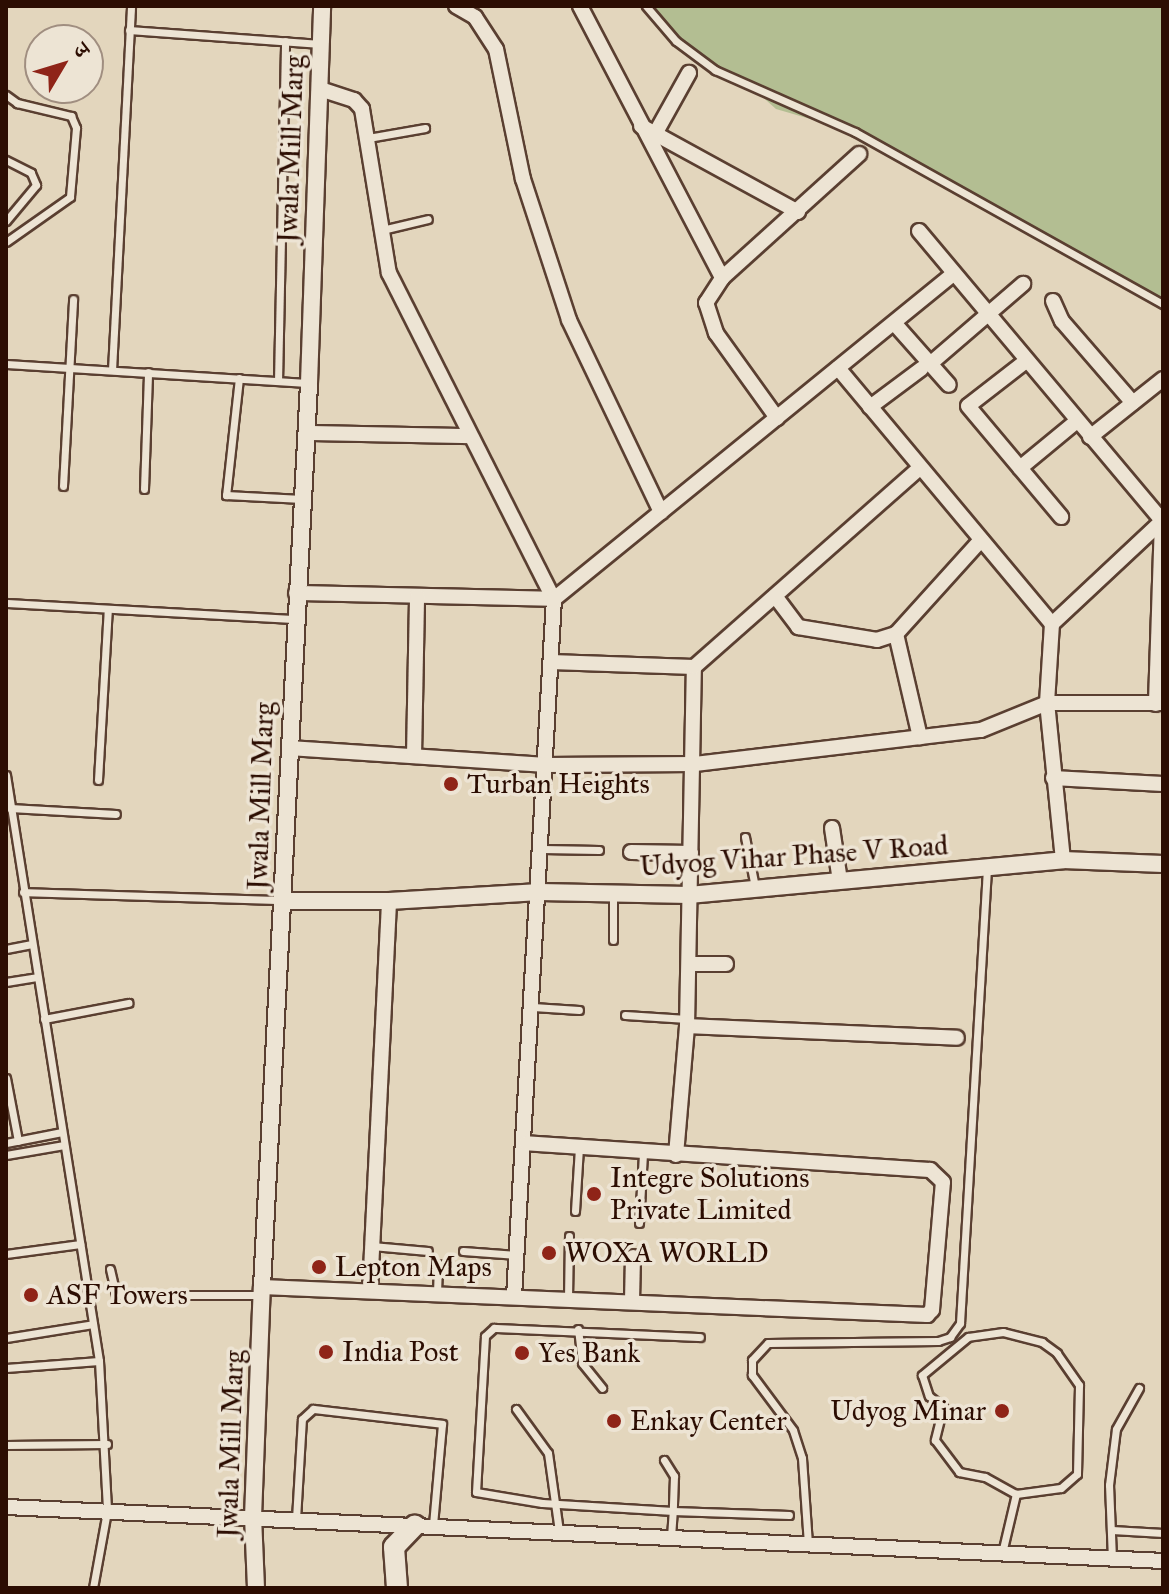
<!DOCTYPE html>
<meta charset="utf-8">
<style>
body{margin:0}
#map{position:relative;width:1169px;height:1594px;overflow:hidden;background:#e3d6bd;font-family:"IM FELL Great Primer","Noto Serif Devanagari",serif}
div>[style]{position:absolute}
[style*='--x']{left:calc(var(--x)*1px);top:calc(var(--y)*1px);width:calc(var(--w)*1px);rotate:calc(var(--a)*1deg)}
.green>*{inset:0;background:#b3be92}
.roads{filter:drop-shadow(2px 0 #5a3f31) drop-shadow(-2px 0 #5a3f31) drop-shadow(0 2px #5a3f31) drop-shadow(0 -2px #5a3f31)}
.service>*{height:7px;margin:-3.5px;padding:0 3.5px;transform-origin:3.5px;border-radius:3.5px;background:#ede4d4}
.minor>*{height:14px;margin:-7px;padding:0 7px;transform-origin:7px;border-radius:7px;background:#ede4d4}
.tertiary>*{height:16px;margin:-8px;padding:0 8px;transform-origin:8px;border-radius:8px;background:#ede4d4}
.secondary>*{height:20px;margin:-10px;padding:0 10px;transform-origin:10px;border-radius:10px;background:#ede4d4}
.dots>*{width:22px;height:22px;translate:-50% -50%;box-sizing:border-box;border:4px solid #ede4d4;border-radius:50%}
span{translate:-50% -50%;white-space:nowrap;text-align:center;line-height:1.15;-webkit-text-stroke:7px #ede4d4;paint-order:stroke}
.street-label{font-size:28px;color:#2c0d02}
.poi-label{font-size:28px;color:#2c0d02}
.left{translate:0 -50%;text-align:left}
.right{translate:-100% -50%;text-align:right}
.frame{position:absolute;inset:0;border:8px solid #2c0d02;pointer-events:none}
.north{position:absolute;left:24px;top:24px;width:80px;height:80px;box-sizing:border-box;background:#ede4d4;border:2px solid #a08e80;border-radius:50%;rotate:52deg;font-size:22px;font-weight:700;line-height:32px;text-align:center;color:#2c0d02}
.north::after{content:'';display:block;margin:auto;width:28px;height:36px;background:#8f2418;clip-path:polygon(50% 0,100% 100%,50% 72%,0 100%)}
</style>
<div id="map">
<div class="green">
<div style="clip-path:polygon(646px 6px,1163px 6px,1163px 304px,855px 132px,776px 109px,749px 85px,715px 70px,676px 41px)"></div>
</div>
<div class="roads">
<div class="service">
<div style="--x:646;--y:6;--w:46;--a:49.4"></div>
<div style="--x:676;--y:41;--w:49;--a:36.6"></div>
<div style="--x:715;--y:70;--w:153;--a:23.9"></div>
<div style="--x:855;--y:132;--w:353;--a:29.2"></div>
<div style="--x:129;--y:30;--w:192;--a:4.2"></div>
<div style="--x:6;--y:95;--w:14;--a:36"></div>
<div style="--x:17;--y:103;--w:56;--a:13.5"></div>
<div style="--x:71;--y:116;--w:13;--a:67"></div>
<div style="--x:76;--y:128;--w:69;--a:95"></div>
<div style="--x:70;--y:197;--w:78;--a:144.9"></div>
<div style="--x:368;--y:138;--w:58;--a:-10"></div>
<div style="--x:6;--y:160;--w:28;--a:27"></div>
<div style="--x:31;--y:173;--w:13;--a:67"></div>
<div style="--x:36;--y:185;--w:47;--a:129.8"></div>
<div style="--x:382;--y:230;--w:47;--a:-13.4"></div>
<div style="--x:6;--y:364;--w:302;--a:3.6"></div>
<div style="--x:112;--y:370;--w:364;--a:-87"></div>
<div style="--x:239;--y:378;--w:118;--a:96.3"></div>
<div style="--x:226;--y:495;--w:76;--a:3"></div>
<div style="--x:278;--y:381;--w:340;--a:-88.8"></div>
<div style="--x:63;--y:486;--w:187;--a:-86.9"></div>
<div style="--x:144;--y:489;--w:117;--a:-88"></div>
<div style="--x:6;--y:603;--w:288;--a:3.2"></div>
<div style="--x:6;--y:775;--w:593;--a:80.98"></div>
<div style="--x:99;--y:1361;--w:150;--a:86.9"></div>
<div style="--x:107;--y:1511;--w:78;--a:100.3"></div>
<div style="--x:98;--y:780;--w:171;--a:-86.7"></div>
<div style="--x:10;--y:808;--w:106;--a:3.2"></div>
<div style="--x:745;--y:837;--w:51;--a:78.7"></div>
<div style="--x:543;--y:849;--w:56;--a:1"></div>
<div style="--x:23;--y:892;--w:258;--a:1.8"></div>
<div style="--x:613;--y:894;--w:46;--a:90"></div>
<div style="--x:6;--y:949;--w:25;--a:-11"></div>
<div style="--x:6;--y:982;--w:31;--a:-9"></div>
<div style="--x:533;--y:1007;--w:46;--a:3.7"></div>
<div style="--x:625;--y:1015;--w:62;--a:3.7"></div>
<div style="--x:44;--y:1019;--w:86;--a:-10.8"></div>
<div style="--x:6;--y:1078;--w:64;--a:79.2"></div>
<div style="--x:6;--y:1143;--w:57;--a:-11.1"></div>
<div style="--x:6;--y:1155;--w:59;--a:-9.8"></div>
<div style="--x:575;--y:1211;--w:63;--a:-86.4"></div>
<div style="--x:639;--y:1223;--w:70;--a:-86.7"></div>
<div style="--x:372;--y:1246;--w:56;--a:5.1"></div>
<div style="--x:463;--y:1251;--w:54;--a:4.2"></div>
<div style="--x:6;--y:1254;--w:75;--a:-7.7"></div>
<div style="--x:110;--y:1269;--w:27;--a:77"></div>
<div style="--x:116;--y:1295;--w:144;--a:0"></div>
<div style="--x:437;--y:1293;--w:29;--a:-88"></div>
<div style="--x:568;--y:1299;--w:63;--a:-89.1"></div>
<div style="--x:578;--y:1329;--w:34;--a:83"></div>
<div style="--x:582;--y:1363;--w:32;--a:51"></div>
<div style="--x:6;--y:1338;--w:88;--a:-9.1"></div>
<div style="--x:6;--y:1368;--w:93;--a:-4.3"></div>
<div style="--x:516;--y:1409;--w:54;--a:54"></div>
<div style="--x:548;--y:1453;--w:79;--a:82"></div>
<div style="--x:6;--y:1445;--w:101;--a:-0.6"></div>
<div style="--x:664;--y:1460;--w:19;--a:58"></div>
<div style="--x:674;--y:1476;--w:35;--a:92"></div>
<div style="--x:673;--y:1511;--w:116;--a:2"></div>
<div style="--x:296;--y:1519;--w:100;--a:-86.6"></div>
<div style="--x:302;--y:1419;--w:15;--a:-42"></div>
<div style="--x:313;--y:1409;--w:130;--a:6.6"></div>
<div style="--x:442;--y:1424;--w:101;--a:95.1"></div>
<div style="--x:1112;--y:1530;--w:51;--a:3.4"></div>
<div style="--x:671;--y:1537;--w:26;--a:-86"></div>
<div style="--x:673;--y:1511;--w:131;--a:-176.5"></div>
<div style="--x:542;--y:1503;--w:67;--a:-170.5"></div>
<div style="--x:476;--y:1492;--w:156;--a:-86.7"></div>
<div style="--x:485;--y:1336;--w:12;--a:-42"></div>
<div style="--x:494;--y:1328;--w:206;--a:2.5"></div>
<div style="--x:808;--y:1544;--w:86;--a:-94"></div>
<div style="--x:802;--y:1458;--w:29;--a:-108"></div>
<div style="--x:793;--y:1430;--w:69;--a:-126.7"></div>
<div style="--x:752;--y:1375;--w:15;--a:-90"></div>
<div style="--x:752;--y:1360;--w:23;--a:-47"></div>
<div style="--x:768;--y:1343;--w:170;--a:-0.7"></div>
<div style="--x:938;--y:1341;--w:13;--a:-18"></div>
<div style="--x:950;--y:1337;--w:17;--a:-54"></div>
<div style="--x:960;--y:1323;--w:457;--a:-86.6"></div>
<div style="--x:1002;--y:1553;--w:61;--a:-76.7"></div>
<div style="--x:1016;--y:1494;--w:45;--a:-7.6"></div>
<div style="--x:1061;--y:1488;--w:21;--a:-41"></div>
<div style="--x:1077;--y:1474;--w:89;--a:-88.7"></div>
<div style="--x:1079;--y:1385;--w:39;--a:-125"></div>
<div style="--x:1057;--y:1353;--w:19;--a:-144"></div>
<div style="--x:1042;--y:1342;--w:40;--a:-165.6"></div>
<div style="--x:1003;--y:1332;--w:35;--a:172"></div>
<div style="--x:968;--y:1337;--w:60;--a:140.4"></div>
<div style="--x:922;--y:1375;--w:22;--a:72"></div>
<div style="--x:929;--y:1396;--w:18;--a:38"></div>
<div style="--x:943;--y:1407;--w:34;--a:104"></div>
<div style="--x:935;--y:1440;--w:40;--a:53"></div>
<div style="--x:959;--y:1472;--w:26;--a:11"></div>
<div style="--x:985;--y:1477;--w:35;--a:29"></div>
<div style="--x:1112;--y:1559;--w:74;--a:-92.3"></div>
<div style="--x:1109;--y:1485;--w:56;--a:-82.9"></div>
<div style="--x:1116;--y:1429;--w:47;--a:-60.7"></div>
</div>
<div class="minor">
<div style="--x:456;--y:6;--w:22;--a:30"></div>
<div style="--x:475;--y:17;--w:38;--a:57"></div>
<div style="--x:496;--y:49;--w:133;--a:78.3"></div>
<div style="--x:523;--y:179;--w:148;--a:71.9"></div>
<div style="--x:569;--y:320;--w:213;--a:64.4"></div>
<div style="--x:580;--y:6;--w:307;--a:62.4"></div>
<div style="--x:320;--y:89;--w:36;--a:18"></div>
<div style="--x:354;--y:100;--w:12;--a:48"></div>
<div style="--x:362;--y:109;--w:166;--a:80.7"></div>
<div style="--x:389;--y:273;--w:365;--a:63.2"></div>
<div style="--x:554;--y:599;--w:699;--a:93.28"></div>
<div style="--x:641;--y:126;--w:179;--a:28.7"></div>
<div style="--x:655;--y:134;--w:70;--a:-60.9"></div>
<div style="--x:919;--y:231;--w:378;--a:50"></div>
<div style="--x:1162;--y:521;--w:183;--a:91.9"></div>
<div style="--x:1053;--y:301;--w:22;--a:66"></div>
<div style="--x:1062;--y:321;--w:108;--a:49.1"></div>
<div style="--x:895;--y:324;--w:81;--a:48.5"></div>
<div style="--x:1026;--y:361;--w:73;--a:142.2"></div>
<div style="--x:968;--y:406;--w:145;--a:50"></div>
<div style="--x:930;--y:364;--w:123;--a:-40.7"></div>
<div style="--x:838;--y:368;--w:334;--a:50.1"></div>
<div style="--x:870;--y:407;--w:64;--a:-36.7"></div>
<div style="--x:777;--y:418;--w:105;--a:-125.7"></div>
<div style="--x:716;--y:333;--w:32;--a:-108"></div>
<div style="--x:706;--y:303;--w:30;--a:-57"></div>
<div style="--x:722;--y:278;--w:185;--a:-42.1"></div>
<div style="--x:306;--y:433;--w:161;--a:1.1"></div>
<div style="--x:1090;--y:437;--w:93;--a:-38.5"></div>
<div style="--x:1020;--y:468;--w:74;--a:-39.5"></div>
<div style="--x:296;--y:593;--w:258;--a:1.3"></div>
<div style="--x:554;--y:599;--w:513;--a:-39.15"></div>
<div style="--x:775;--y:596;--w:39;--a:53"></div>
<div style="--x:798;--y:627;--w:80;--a:9.3"></div>
<div style="--x:877;--y:640;--w:20;--a:-18"></div>
<div style="--x:896;--y:634;--w:127;--a:-47.9"></div>
<div style="--x:896;--y:634;--w:106;--a:76.9"></div>
<div style="--x:551;--y:662;--w:143;--a:2"></div>
<div style="--x:289;--y:748;--w:258;--a:3.8"></div>
<div style="--x:546;--y:765;--w:149;--a:-0.4"></div>
<div style="--x:695;--y:764;--w:288;--a:-6.8"></div>
<div style="--x:981;--y:730;--w:71;--a:-22.2"></div>
<div style="--x:1047;--y:703;--w:116;--a:0"></div>
<div style="--x:414;--y:756;--w:160;--a:-88.9"></div>
<div style="--x:1053;--y:778;--w:110;--a:3.1"></div>
<div style="--x:832;--y:828;--w:54;--a:81.4"></div>
<div style="--x:631;--y:852;--w:60;--a:1"></div>
<div style="--x:1063;--y:860;--w:158;--a:-95.8"></div>
<div style="--x:1047;--y:703;--w:79;--a:-86.4"></div>
<div style="--x:1052;--y:624;--w:152;--a:-43.1"></div>
<div style="--x:689;--y:964;--w:37;--a:0"></div>
<div style="--x:687;--y:1026;--w:270;--a:2.5"></div>
<div style="--x:676;--y:1155;--w:129;--a:-85.1"></div>
<div style="--x:687;--y:1026;--w:359;--a:-88.9"></div>
<div style="--x:694;--y:667;--w:301;--a:-41.4"></div>
<div style="--x:262;--y:1287;--w:666;--a:2.41"></div>
<div style="--x:927;--y:1315;--w:7;--a:-45"></div>
<div style="--x:932;--y:1310;--w:128;--a:-85.1"></div>
<div style="--x:943;--y:1182;--w:18;--a:-137"></div>
<div style="--x:930;--y:1170;--w:405;--a:-176.2"></div>
<div style="--x:370;--y:1291;--w:390;--a:-87.2"></div>
<div style="--x:632;--y:1301;--w:44;--a:-88.7"></div>
<div style="--x:6;--y:1507;--w:1158;--a:2.67"></div>
</div>
<div class="tertiary">
<div style="--x:284;--y:901;--w:105;--a:0"></div>
<div style="--x:389;--y:901;--w:151;--a:-3.4"></div>
<div style="--x:540;--y:892;--w:149;--a:1.2"></div>
<div style="--x:689;--y:895;--w:376;--a:-5.3"></div>
<div style="--x:1063;--y:860;--w:100;--a:2.3"></div>
<div style="--x:256;--y:1588;--w:71;--a:-92.4"></div>
<div style="--x:253;--y:1517;--w:230;--a:-87.8"></div>
<div style="--x:262;--y:1287;--w:905;--a:-87.02"></div>
<div style="--x:309;--y:383;--w:377;--a:-88"></div>
</div>
<div class="secondary">
<div style="--x:397;--y:1588;--w:41;--a:-94.2"></div>
<div style="--x:394;--y:1547;--w:30;--a:-46"></div>
</div>
</div>
<div class="dots">
<div style="left:451px;top:784px;background:#8f2418"></div>
<div style="left:594px;top:1194px;background:#8f2418"></div>
<div style="left:549px;top:1253px;background:#8f2418"></div>
<div style="left:319px;top:1267px;background:#8f2418"></div>
<div style="left:31px;top:1295px;background:#8f2418"></div>
<div style="left:326px;top:1352px;background:#8f2418"></div>
<div style="left:522px;top:1353px;background:#8f2418"></div>
<div style="left:1002px;top:1411px;background:#8f2418"></div>
<div style="left:614px;top:1421px;background:#8f2418"></div>
</div>
<div class="street-label">
<span style="left:291px;top:149px;rotate:-88deg">Jwala Mill Marg</span>
<span style="left:261px;top:796px;rotate:-88deg">Jwala Mill Marg</span>
<span style="left:794px;top:856px;rotate:-4deg">Udyog Vihar Phase V Road</span>
<span style="left:231px;top:1444px;rotate:-88deg">Jwala Mill Marg</span>
</div>
<div class="poi-label">
<span class="left" style="left:467px;top:784px">Turban Heights</span>
<span class="left" style="left:610px;top:1194px">Integre Solutions<br>Private Limited</span>
<span class="left" style="left:565px;top:1253px">WOXA WORLD</span>
<span class="left" style="left:335px;top:1267px">Lepton Maps</span>
<span class="left" style="left:47px;top:1295px">ASF Towers</span>
<span class="left" style="left:342px;top:1352px">India Post</span>
<span class="left" style="left:538px;top:1353px">Yes Bank</span>
<span class="right" style="left:986px;top:1411px">Udyog Minar</span>
<span class="left" style="left:630px;top:1421px">Enkay Center</span>
</div>
<div class="frame"></div>
<div class="north">उ</div>
</div>
